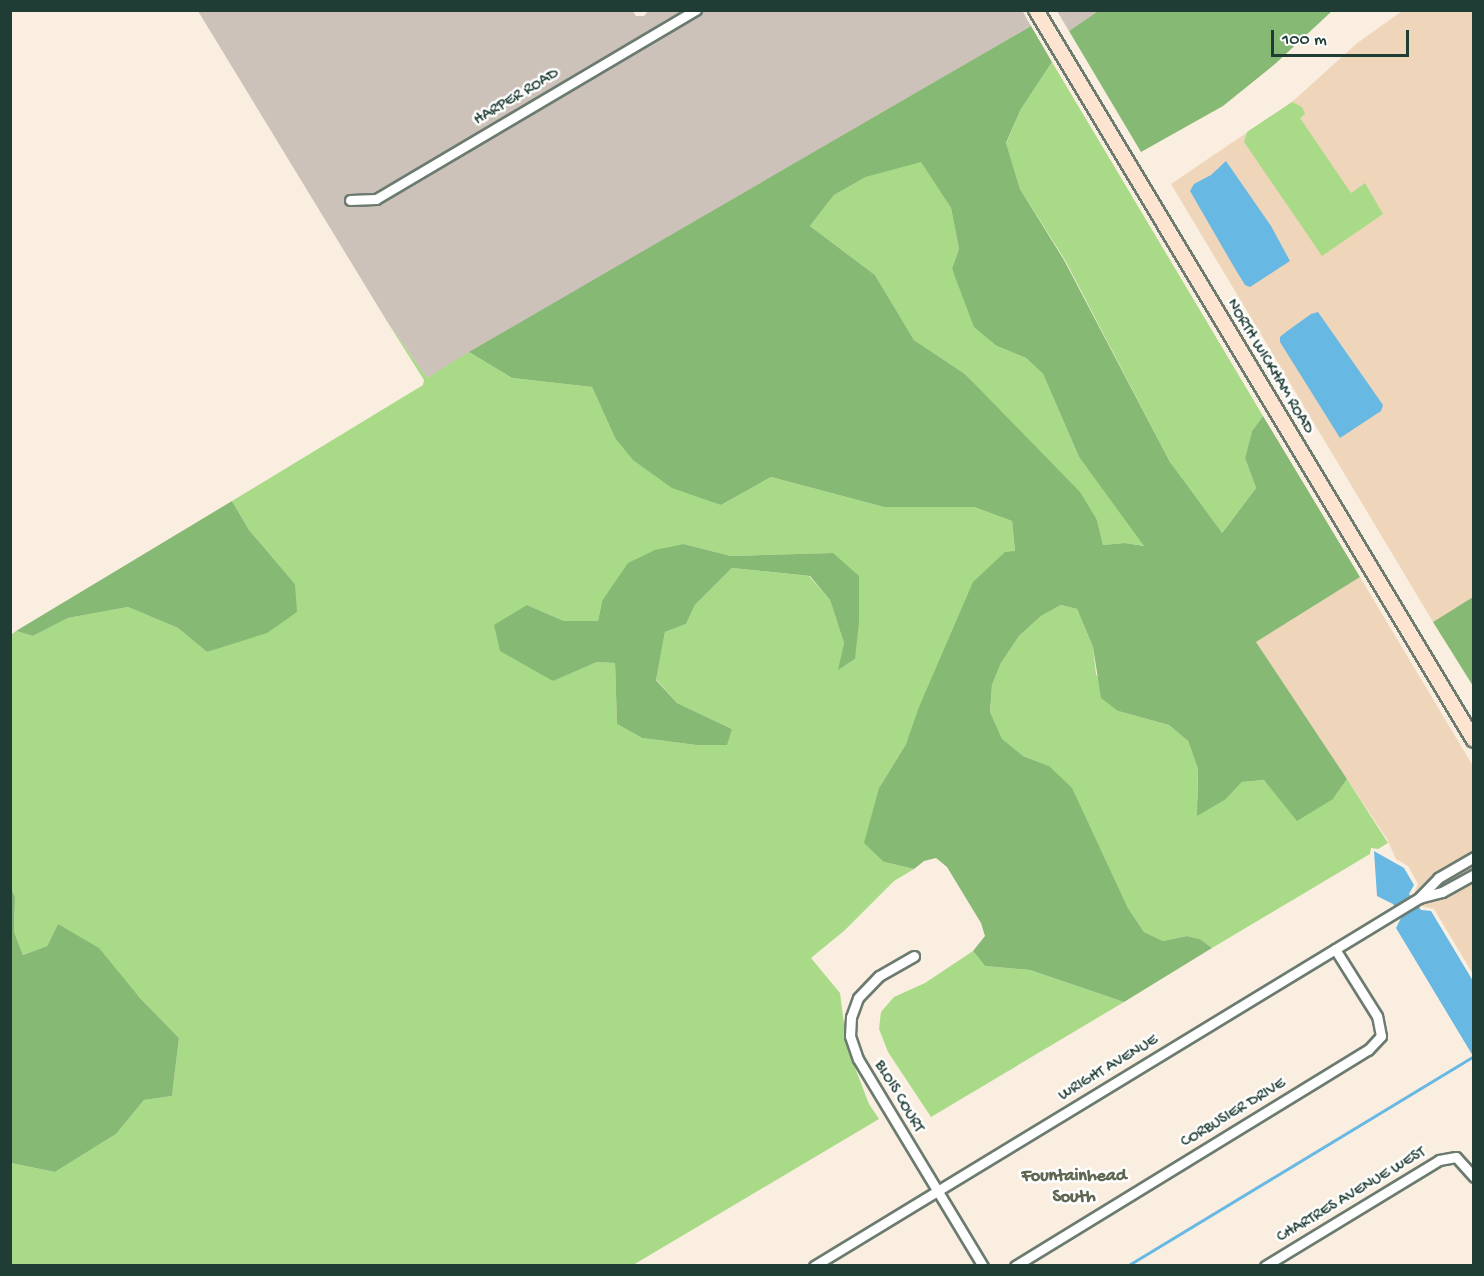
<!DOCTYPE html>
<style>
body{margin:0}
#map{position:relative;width:1484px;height:1276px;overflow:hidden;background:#faeee0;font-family:"Gochi Hand",sans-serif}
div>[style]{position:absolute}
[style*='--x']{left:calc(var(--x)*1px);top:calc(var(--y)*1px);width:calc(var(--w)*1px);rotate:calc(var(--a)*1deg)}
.built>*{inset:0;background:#efd6bb}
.industrial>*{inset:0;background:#cdc2b9}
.green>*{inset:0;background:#a9da88}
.forest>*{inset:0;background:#86ba74}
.water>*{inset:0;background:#67b8e2}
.stream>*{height:3px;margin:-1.5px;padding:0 1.5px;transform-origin:1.5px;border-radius:1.5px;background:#67b8e2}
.roads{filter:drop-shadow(2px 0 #6c7b70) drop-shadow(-2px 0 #6c7b70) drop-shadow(0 2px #6c7b70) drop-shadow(0 -2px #6c7b70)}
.minor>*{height:9px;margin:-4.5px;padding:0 4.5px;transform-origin:4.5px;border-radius:4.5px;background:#fff}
.secondary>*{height:14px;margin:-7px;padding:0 7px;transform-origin:7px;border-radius:7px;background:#fde4d1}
span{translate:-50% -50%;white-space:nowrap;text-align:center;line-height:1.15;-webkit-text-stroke:5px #fff;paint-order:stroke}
.street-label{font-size:16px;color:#1f3d34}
.neighbourhood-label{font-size:18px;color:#5f6752;font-weight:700}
.frame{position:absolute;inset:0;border:12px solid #1f3d34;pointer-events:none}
.scale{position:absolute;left:1271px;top:30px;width:138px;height:27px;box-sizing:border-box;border:3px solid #1f3d34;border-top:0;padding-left:8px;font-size:18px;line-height:21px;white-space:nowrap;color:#1f3d34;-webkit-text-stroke:4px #fff;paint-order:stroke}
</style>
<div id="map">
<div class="built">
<div style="clip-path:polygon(1402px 11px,1473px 11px,1473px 597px,1433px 622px,1171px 184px,1292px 102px,1356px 44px)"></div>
<div style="clip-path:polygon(1360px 577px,1473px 766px,1473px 974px,1434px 909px,1422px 906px,1421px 904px,1426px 900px,1420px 891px,1414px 894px,1418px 884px,1408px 866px,1396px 859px,1387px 839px,1256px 642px)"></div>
</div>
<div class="industrial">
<div style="clip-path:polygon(632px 10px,636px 16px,644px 16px,649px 10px,1022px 10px,1031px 26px,427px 378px,388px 323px,198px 11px)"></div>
<div style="clip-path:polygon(1057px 11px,1100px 11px,1069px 31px)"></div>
</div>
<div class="green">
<div style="clip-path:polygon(1052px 62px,1263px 416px,1252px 431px,1245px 458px,1256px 488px,1221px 534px,1170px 462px,1065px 260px,1020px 189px,1006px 144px,1021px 109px)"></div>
<div style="clip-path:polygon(1292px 102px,1302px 107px,1305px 114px,1300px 118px,1351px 193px,1365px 183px,1383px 214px,1322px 256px,1244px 142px,1247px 132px)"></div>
<div style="clip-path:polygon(921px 161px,951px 208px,959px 249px,952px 270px,997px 346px,1026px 358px,1043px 374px,1079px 457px,1145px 546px,1125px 543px,1103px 545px,1097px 520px,965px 374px,914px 340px,875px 275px,810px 226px,834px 195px,866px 177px)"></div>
<div style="clip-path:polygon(evenodd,388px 323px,427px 378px,469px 352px,512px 378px,592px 387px,615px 438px,721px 505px,771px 477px,884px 507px,974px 507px,1012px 521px,1015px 552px,934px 674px,906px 744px,879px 788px,884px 862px,914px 869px,894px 881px,845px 930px,811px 958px,840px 993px,847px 1047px,869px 1104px,879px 1119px,633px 1265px,11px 1266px,11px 1163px,55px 1172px,116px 1134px,144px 1100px,172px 1096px,179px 1038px,139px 997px,58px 924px,47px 946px,23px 955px,14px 932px,15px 897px,10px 886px,11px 635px,16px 631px,33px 636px,68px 618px,128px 607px,178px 628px,207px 652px,229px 644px,295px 584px,249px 530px,232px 501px,423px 385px,424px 380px,388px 323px,684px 544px,731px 556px,833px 553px,855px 659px,839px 669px,844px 643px,830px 600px,809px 576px,732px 568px,695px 605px,686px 624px,665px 632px,656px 679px,677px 703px,732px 729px,696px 745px,642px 738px,617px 724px,615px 663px,597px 662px,552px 681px,527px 605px,564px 621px,598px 621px,602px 601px,684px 544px)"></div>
<div style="clip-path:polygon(1061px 605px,1077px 609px,1093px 647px,1096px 674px,1118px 711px,1169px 725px,1188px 741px,1198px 769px,1197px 801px,1226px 799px,1242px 782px,1264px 780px,1333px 799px,1347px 779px,1388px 843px,1378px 849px,1371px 848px,1370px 854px,1212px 948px,1200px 939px,1187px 936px,1163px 941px,1144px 932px,1128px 908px,1089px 825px,1049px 766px,1023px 756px,1002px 740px,990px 713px,992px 685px,1001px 663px,1019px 636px,1041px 616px)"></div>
<div style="clip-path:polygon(973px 951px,985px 966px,1030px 970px,1124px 1002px,931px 1117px,888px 1052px,879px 1029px,881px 1012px,894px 997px,925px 983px)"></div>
</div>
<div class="forest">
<div style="clip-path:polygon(1100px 10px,1332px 10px,1332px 11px,1275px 64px,1223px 106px,1141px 152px,1069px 31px)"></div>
<div style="clip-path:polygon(evenodd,1031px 26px,1052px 62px,1021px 109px,1006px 143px,1020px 189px,1064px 260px,1170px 462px,1222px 533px,1256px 488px,1245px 458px,1252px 431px,1263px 416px,1360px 577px,1256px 642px,1347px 779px,1333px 799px,1297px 821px,1264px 780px,1242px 782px,1226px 799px,1197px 816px,1198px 769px,1188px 741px,1169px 725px,1118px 711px,1101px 698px,1093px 647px,1077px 609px,1061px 605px,1041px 616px,1019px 636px,1001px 663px,992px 685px,990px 712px,1002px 739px,1023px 756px,1049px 766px,1072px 788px,1128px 908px,1144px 932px,1163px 941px,1187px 936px,1200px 939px,1212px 948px,1124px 1002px,1030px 970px,985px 966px,973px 951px,985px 936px,981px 923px,947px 867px,936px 858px,924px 861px,914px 869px,884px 862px,864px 843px,879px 788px,906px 744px,919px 707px,973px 582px,1005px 552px,1015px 551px,1012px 521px,974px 507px,884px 507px,771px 477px,721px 505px,672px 488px,633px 460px,615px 438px,592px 387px,512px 378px,469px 352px,1031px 26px,921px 162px,951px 208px,959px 249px,952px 269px,974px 327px,997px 346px,1026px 358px,1043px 374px,1079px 457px,1144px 546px,1125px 543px,1103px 545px,1097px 520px,1080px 492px,965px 374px,914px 340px,875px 275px,810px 226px,834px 195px,866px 177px,921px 162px)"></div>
<div style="clip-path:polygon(232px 501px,249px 530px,295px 584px,297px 612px,267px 633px,207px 652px,178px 628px,128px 607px,68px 618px,33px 636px,16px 631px)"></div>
<div style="clip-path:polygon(684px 544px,731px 556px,833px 553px,859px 576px,859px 622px,855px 659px,838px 670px,844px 643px,830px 600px,810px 576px,732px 568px,695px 605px,686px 624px,665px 632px,656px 680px,677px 703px,732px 729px,727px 745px,696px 745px,642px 738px,617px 724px,615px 663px,597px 662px,553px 681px,500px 651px,494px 625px,527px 605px,564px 621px,598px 621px,602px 601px,628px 563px,655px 550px)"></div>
<div style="clip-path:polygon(1473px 597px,1473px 686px,1433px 622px)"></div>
<div style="clip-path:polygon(10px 886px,15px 897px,14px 932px,23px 955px,47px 946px,58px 924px,99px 948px,139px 997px,179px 1038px,172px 1096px,144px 1100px,116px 1134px,55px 1172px,11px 1163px)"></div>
</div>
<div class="water">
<div style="clip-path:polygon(1226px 161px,1271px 226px,1290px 261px,1250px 287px,1245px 285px,1234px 267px,1190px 191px,1194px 184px,1211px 175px)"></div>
<div style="clip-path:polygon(1318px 312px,1383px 405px,1381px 411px,1340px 438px,1280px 342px,1280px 337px,1286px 332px,1311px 314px)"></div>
<div style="clip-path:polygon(1374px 851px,1404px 868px,1414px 885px,1409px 894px,1421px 910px,1431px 911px,1473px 981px,1473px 1056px,1396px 928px,1401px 918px,1393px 904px,1377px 896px)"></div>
</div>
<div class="stream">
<div style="--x:1127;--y:1266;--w:406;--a:-31.2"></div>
</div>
<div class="roads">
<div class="minor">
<div style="--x:350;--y:200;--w:26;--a:-2"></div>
<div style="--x:376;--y:199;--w:372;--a:-30.6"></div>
<div style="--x:1419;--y:898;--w:24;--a:-15"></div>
<div style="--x:1442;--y:892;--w:37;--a:-29"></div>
<div style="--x:914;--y:956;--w:40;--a:150.3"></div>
<div style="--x:879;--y:976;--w:30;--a:134"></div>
<div style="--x:858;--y:998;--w:20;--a:110"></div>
<div style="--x:851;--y:1017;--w:19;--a:93"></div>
<div style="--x:850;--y:1036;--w:24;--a:71"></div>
<div style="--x:858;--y:1059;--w:242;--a:58.9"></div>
<div style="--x:814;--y:1266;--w:708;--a:-31.31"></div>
<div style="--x:1419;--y:898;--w:28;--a:-46"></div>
<div style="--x:1438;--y:878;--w:42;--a:-30.3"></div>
<div style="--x:1015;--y:1266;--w:414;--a:-31.5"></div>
<div style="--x:1368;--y:1050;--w:19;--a:-47"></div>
<div style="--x:1381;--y:1036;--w:20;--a:-101"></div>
<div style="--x:1377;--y:1016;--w:79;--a:-122.1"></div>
<div style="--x:1265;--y:1266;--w:204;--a:-31.3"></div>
<div style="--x:1439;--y:1160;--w:17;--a:-10"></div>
<div style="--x:1456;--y:1157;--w:27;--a:48"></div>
</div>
<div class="secondary">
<div style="--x:1036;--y:10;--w:851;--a:59.04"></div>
</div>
</div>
<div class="street-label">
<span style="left:517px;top:98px;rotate:-31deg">HARPER ROAD</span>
<span style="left:1269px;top:367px;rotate:59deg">NORTH WICKHAM ROAD</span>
<span style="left:1109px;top:1069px;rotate:-31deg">WRIGHT AVENUE</span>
<span style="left:898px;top:1097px;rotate:59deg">BLOIS COURT</span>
<span style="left:1234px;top:1114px;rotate:-31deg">CORBUSIER DRIVE</span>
<span style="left:1352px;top:1196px;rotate:-31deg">CHARTRES AVENUE WEST</span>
</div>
<div class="neighbourhood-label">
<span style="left:1074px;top:1188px">Fountainhead<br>South</span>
</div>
<div class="frame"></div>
<div class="scale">100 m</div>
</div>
